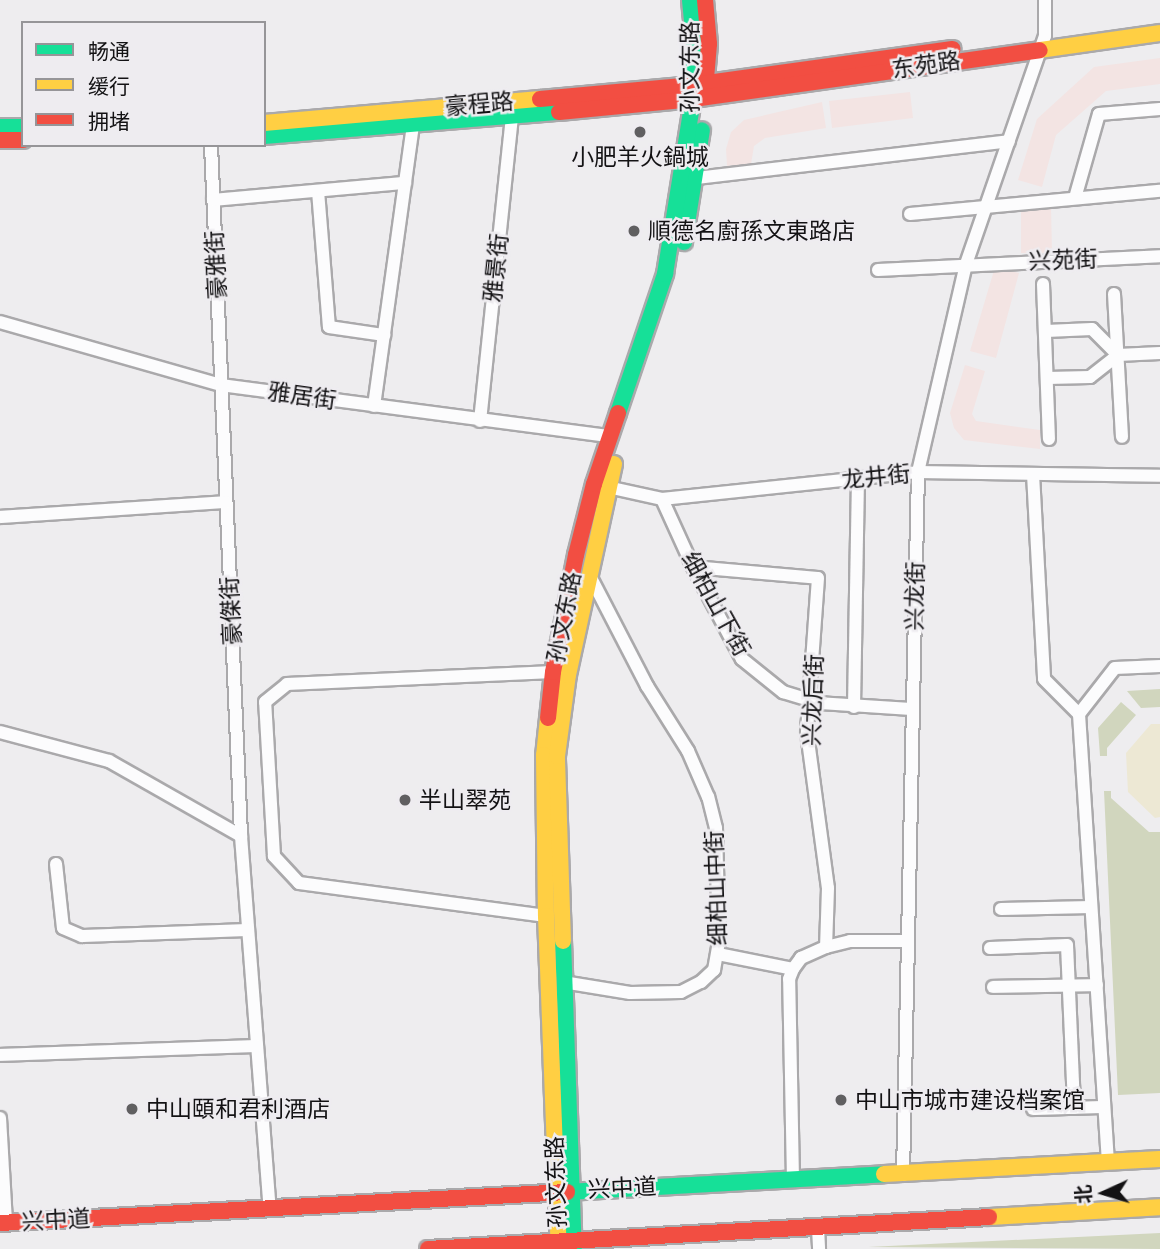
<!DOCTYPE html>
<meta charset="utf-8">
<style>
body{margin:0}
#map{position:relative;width:1160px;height:1249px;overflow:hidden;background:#eeedef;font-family:Ubuntu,"Noto Sans SC",sans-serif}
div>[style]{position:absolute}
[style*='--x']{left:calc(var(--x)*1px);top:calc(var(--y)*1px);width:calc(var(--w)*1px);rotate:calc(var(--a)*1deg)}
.commercial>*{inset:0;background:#f3e4e3}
.green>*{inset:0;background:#d1d6be}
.sand>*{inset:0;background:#ede8d4}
.roads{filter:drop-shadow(2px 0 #aaa9ab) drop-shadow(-2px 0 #aaa9ab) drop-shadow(0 2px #aaa9ab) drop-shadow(0 -2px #aaa9ab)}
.street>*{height:12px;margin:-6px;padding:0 6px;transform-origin:6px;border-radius:6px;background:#fcfcfd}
.fast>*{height:16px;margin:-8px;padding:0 8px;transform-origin:8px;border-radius:8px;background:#16e098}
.slow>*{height:16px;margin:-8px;padding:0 8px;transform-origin:8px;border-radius:8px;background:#ffcf43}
.jam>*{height:16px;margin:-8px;padding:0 8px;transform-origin:8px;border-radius:8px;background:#f24e42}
.dots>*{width:19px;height:19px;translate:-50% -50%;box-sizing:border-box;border:4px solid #eeecf0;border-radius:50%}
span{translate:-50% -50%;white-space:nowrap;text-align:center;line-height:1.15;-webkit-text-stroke:5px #eeecf0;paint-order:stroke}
.street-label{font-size:23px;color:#131214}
.poi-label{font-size:23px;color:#131214}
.left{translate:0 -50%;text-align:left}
.legend{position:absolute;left:21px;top:21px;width:245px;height:126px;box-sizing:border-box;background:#eeecf0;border:2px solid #969598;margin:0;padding:9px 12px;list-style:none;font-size:21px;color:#131214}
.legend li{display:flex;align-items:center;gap:14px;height:35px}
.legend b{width:35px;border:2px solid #969598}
.north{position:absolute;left:1069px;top:1158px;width:70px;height:70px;-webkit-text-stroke:5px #eeecf0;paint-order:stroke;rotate:266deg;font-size:19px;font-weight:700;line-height:28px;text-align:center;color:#131214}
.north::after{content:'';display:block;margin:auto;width:24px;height:32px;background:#131214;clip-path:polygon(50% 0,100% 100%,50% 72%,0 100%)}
</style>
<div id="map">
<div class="commercial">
<div style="clip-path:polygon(1160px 58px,1160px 84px,1106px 91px,1056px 135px,1042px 187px,1018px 180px,1037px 119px,1094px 67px)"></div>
<div style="clip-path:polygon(910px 92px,913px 118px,832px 128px,829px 101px)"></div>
<div style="clip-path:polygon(822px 102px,826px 128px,765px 138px,754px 146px,751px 164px,727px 166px,726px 149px,731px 132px,744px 120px)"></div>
<div style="clip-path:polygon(1021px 206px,1051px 206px,1052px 253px,1021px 253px)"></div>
<div style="clip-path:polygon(995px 267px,1019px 273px,996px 358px,970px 351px)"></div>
<div style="clip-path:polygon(965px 365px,985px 371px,972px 414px,976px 421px,1040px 430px,1040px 449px,964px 440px,954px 428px,950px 413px)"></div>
</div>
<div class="green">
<div style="clip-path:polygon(1160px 689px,1160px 707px,1141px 708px,1127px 691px)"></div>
<div style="clip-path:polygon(1121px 702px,1136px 715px,1107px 748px,1107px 756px,1100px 756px,1098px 728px)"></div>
<div style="clip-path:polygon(1104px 791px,1111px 791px,1111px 798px,1149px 832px,1160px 832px,1160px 1093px,1118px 1095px)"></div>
<div style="clip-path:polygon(1160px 1233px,1160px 1249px,868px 1247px)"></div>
</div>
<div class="sand">
<div style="clip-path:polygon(1151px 724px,1160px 724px,1160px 817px,1155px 818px,1128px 792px,1126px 753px)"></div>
</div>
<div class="roads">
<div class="street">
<div style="--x:211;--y:145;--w:692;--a:87.51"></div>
<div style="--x:241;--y:836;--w:374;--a:85.6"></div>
<div style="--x:696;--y:178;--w:315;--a:-6.7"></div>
<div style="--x:318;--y:191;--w:136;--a:85.4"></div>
<div style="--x:329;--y:327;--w:56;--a:8.3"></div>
<div style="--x:1075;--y:198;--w:87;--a:-74.1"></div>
<div style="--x:1099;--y:114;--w:61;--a:-4.7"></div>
<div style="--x:213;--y:200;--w:193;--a:-5.1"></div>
<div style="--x:910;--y:214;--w:251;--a:-5.3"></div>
<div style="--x:878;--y:270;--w:282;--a:-2.8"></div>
<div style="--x:1043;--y:284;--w:155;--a:87.8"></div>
<div style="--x:1114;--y:294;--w:143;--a:86.8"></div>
<div style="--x:0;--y:322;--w:230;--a:15.9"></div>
<div style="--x:221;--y:385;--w:392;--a:7.5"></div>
<div style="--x:1046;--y:331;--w:46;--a:-2.5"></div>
<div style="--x:1092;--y:329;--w:37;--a:45"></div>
<div style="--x:1047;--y:378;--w:43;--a:-1.3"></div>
<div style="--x:1090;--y:377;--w:36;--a:-38"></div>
<div style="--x:1118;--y:355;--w:42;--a:-2.7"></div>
<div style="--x:374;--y:406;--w:283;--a:-82.1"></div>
<div style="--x:480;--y:421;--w:308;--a:-84"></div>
<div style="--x:1033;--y:474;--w:205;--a:86.9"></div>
<div style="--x:1044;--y:679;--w:49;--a:45"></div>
<div style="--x:1079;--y:714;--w:449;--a:86.3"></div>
<div style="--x:603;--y:486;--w:60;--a:12.4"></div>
<div style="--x:662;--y:499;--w:257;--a:-6"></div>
<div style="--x:918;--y:472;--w:242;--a:0.9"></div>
<div style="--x:662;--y:499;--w:75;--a:65.5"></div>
<div style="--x:693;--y:567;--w:104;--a:62"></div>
<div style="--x:742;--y:659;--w:53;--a:38.8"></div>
<div style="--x:783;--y:692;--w:38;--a:17"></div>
<div style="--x:819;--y:703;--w:94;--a:3.7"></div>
<div style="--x:0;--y:517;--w:226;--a:-3.8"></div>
<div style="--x:693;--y:567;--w:125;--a:5"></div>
<div style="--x:818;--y:578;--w:155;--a:94.1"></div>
<div style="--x:807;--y:733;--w:156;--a:82.3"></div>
<div style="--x:828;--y:888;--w:59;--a:91.9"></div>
<div style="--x:854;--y:707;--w:229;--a:-89"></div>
<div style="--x:1079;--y:714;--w:58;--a:-52"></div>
<div style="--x:1115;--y:668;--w:45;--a:-2.5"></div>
<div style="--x:0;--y:732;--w:113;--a:14.9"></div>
<div style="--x:109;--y:761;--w:152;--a:29.6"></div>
<div style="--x:56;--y:864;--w:64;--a:83.8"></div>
<div style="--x:63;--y:928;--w:21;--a:23"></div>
<div style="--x:82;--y:936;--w:166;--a:-2.1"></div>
<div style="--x:1001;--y:909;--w:90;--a:-1.3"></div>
<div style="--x:546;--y:916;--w:249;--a:-172.4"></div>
<div style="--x:299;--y:883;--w:37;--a:-133"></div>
<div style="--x:274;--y:856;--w:154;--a:-93.3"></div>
<div style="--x:265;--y:702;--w:28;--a:-39"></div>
<div style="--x:287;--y:684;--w:266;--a:-2.6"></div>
<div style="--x:990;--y:948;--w:77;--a:-2.2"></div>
<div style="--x:1067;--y:945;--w:163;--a:87.5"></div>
<div style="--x:718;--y:954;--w:76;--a:11.3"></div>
<div style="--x:563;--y:982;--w:68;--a:9.3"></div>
<div style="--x:630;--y:993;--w:51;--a:-1.1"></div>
<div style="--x:681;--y:992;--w:22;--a:-27"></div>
<div style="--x:701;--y:982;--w:18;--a:-43"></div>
<div style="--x:714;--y:970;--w:27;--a:-80"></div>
<div style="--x:719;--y:943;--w:115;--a:-91.5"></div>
<div style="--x:716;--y:828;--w:32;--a:-104"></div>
<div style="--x:708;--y:797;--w:50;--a:-113.5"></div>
<div style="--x:688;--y:751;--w:77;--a:-122.2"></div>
<div style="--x:647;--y:686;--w:124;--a:-117.4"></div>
<div style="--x:993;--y:987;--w:104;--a:-1.1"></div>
<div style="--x:0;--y:1055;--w:257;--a:-2"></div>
<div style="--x:1033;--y:1109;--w:71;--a:-1.6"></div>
<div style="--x:0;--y:1118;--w:104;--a:86.7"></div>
<div style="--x:903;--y:1175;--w:703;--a:-88.78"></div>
<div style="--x:918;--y:472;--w:213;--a:-77"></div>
<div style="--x:966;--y:264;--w:241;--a:-70.9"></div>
<div style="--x:1045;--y:36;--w:36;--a:-90"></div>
<div style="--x:793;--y:1180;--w:201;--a:-91.1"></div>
<div style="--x:789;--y:979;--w:11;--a:-68"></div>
<div style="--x:793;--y:969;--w:14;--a:-54"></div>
<div style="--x:801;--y:958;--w:27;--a:-24"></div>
<div style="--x:826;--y:947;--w:25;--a:-14"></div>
<div style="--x:850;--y:941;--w:58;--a:0"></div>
<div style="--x:818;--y:1228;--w:21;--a:87"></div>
</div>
<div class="fast">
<div style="--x:0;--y:127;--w:23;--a:0"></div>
<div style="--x:264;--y:136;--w:296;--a:-4.7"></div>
<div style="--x:684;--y:242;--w:113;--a:-80.9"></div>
<div style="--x:618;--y:413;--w:147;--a:-71.3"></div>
<div style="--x:665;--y:274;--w:177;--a:-80.9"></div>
<div style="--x:693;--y:99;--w:58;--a:-89"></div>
<div style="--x:694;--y:41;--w:41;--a:-95.6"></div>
<div style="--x:563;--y:941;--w:308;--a:88"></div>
<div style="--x:567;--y:1192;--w:318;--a:-3.2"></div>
</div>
<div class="slow">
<div style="--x:1040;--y:50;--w:121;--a:-8.1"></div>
<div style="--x:264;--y:123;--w:277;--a:-5"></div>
<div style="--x:548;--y:718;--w:37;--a:96"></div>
<div style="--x:544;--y:755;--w:161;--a:89.3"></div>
<div style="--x:546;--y:916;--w:333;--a:87.8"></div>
<div style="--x:563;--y:941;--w:185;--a:-91.9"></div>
<div style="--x:557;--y:756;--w:82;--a:-82.3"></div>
<div style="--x:568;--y:675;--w:216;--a:-77.7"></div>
<div style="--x:884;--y:1174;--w:276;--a:-3.1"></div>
<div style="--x:989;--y:1217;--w:171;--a:-3.3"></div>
</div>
<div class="jam">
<div style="--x:705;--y:0;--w:44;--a:84.8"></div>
<div style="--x:709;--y:44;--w:46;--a:95"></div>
<div style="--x:540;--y:99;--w:154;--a:-5.2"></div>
<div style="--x:693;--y:85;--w:262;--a:-7.9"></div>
<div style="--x:559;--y:112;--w:135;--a:-5.5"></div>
<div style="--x:693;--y:99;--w:350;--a:-8"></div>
<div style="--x:0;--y:140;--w:23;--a:0"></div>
<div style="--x:548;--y:718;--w:46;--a:-83.8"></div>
<div style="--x:553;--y:672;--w:119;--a:-78.9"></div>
<div style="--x:576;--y:555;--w:73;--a:-75.8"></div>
<div style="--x:594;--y:484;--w:75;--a:-71.3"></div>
<div style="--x:0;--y:1223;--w:568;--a:-3.13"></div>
<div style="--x:428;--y:1249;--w:562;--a:-3.26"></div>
</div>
</div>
<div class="dots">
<div style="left:640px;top:132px;background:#605f61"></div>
<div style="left:634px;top:231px;background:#605f61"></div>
<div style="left:405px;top:800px;background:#605f61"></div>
<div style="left:841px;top:1100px;background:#605f61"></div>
<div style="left:132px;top:1109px;background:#605f61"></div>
</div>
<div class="street-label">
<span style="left:926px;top:65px;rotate:-8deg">东苑路</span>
<span style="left:690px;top:67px;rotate:-90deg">孙文东路</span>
<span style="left:479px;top:104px;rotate:-5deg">豪程路</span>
<span style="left:1063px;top:260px;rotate:-2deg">兴苑街</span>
<span style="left:216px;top:265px;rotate:-93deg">豪雅街</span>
<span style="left:496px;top:268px;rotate:-84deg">雅景街</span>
<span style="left:302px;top:396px;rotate:8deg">雅居街</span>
<span style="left:876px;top:477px;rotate:-6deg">龙井街</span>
<span style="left:915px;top:596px;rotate:-89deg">兴龙街</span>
<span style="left:716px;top:604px;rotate:61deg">细柏山下街</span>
<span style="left:231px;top:611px;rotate:-93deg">豪傑街</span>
<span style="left:564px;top:617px;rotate:-79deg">孙文东路</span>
<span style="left:813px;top:700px;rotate:-88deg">兴龙后街</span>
<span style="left:716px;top:888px;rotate:-92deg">细柏山中街</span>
<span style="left:556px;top:1182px;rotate:-92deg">孙文东路</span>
<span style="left:622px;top:1188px;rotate:-3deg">兴中道</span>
<span style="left:56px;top:1220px;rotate:-3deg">兴中道</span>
</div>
<div class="poi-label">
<span style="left:640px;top:157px">小肥羊火鍋城</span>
<span class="left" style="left:648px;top:231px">順德名廚孫文東路店</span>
<span class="left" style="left:419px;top:800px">半山翠苑</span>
<span class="left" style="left:855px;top:1100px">中山市城市建设档案馆</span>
<span class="left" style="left:146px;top:1109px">中山頤和君利酒店</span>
</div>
<ul class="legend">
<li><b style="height:9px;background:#16e098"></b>畅通</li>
<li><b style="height:9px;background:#ffcf43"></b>缓行</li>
<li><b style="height:9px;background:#f24e42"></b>拥堵</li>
</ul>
<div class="north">北</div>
</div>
